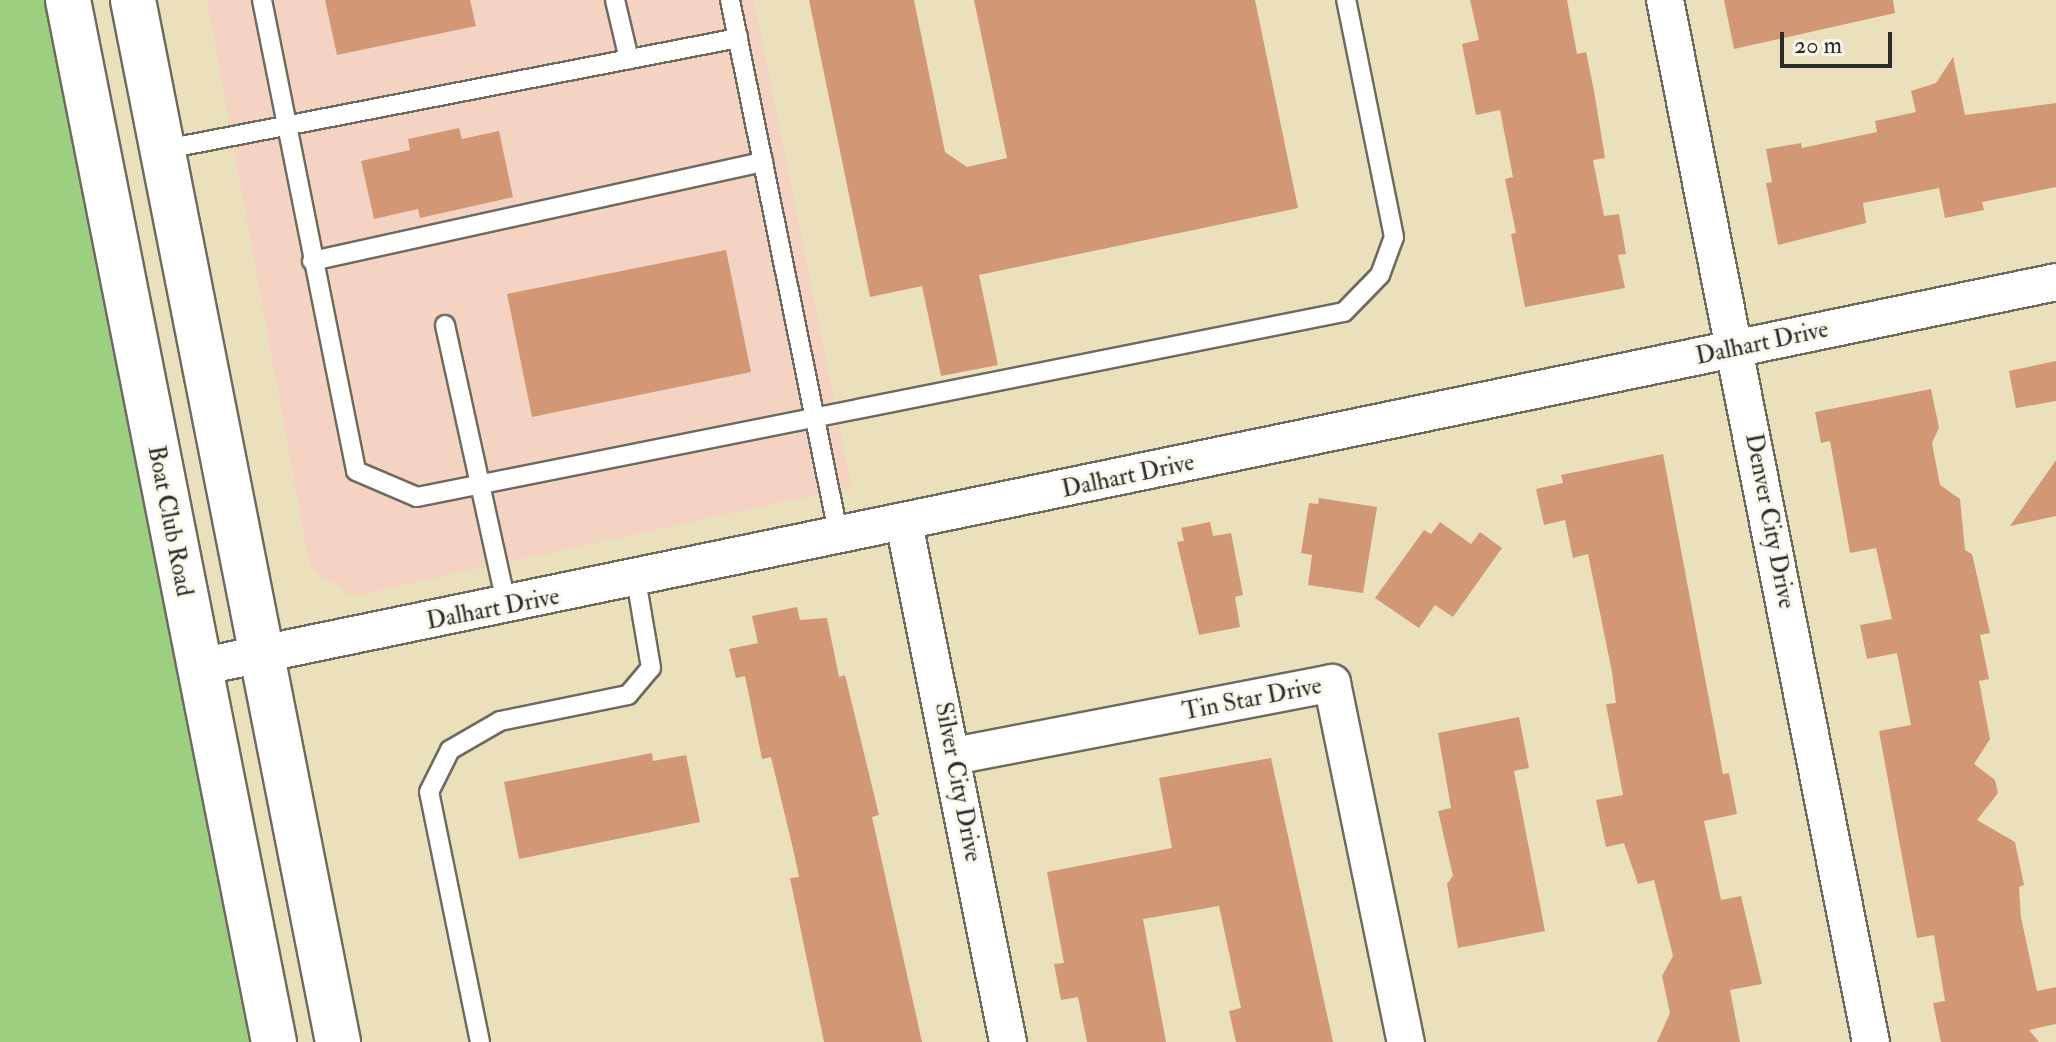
<!DOCTYPE html>
<style>
body{margin:0}
#map{position:relative;width:2056px;height:1042px;overflow:hidden;background:#eae0bc;font-family:"IM FELL Double Pica",serif}
div>[style]{position:absolute}
[style*='--x']{left:calc(var(--x)*1px);top:calc(var(--y)*1px);width:calc(var(--w)*1px);rotate:calc(var(--a)*1deg)}
.built>*{inset:0;background:#f5d3c2}
.green>*{inset:0;background:#9ccf7f}
.building>*{inset:0;background:#d29876}
.roads{filter:drop-shadow(2px 0 #6e6a5e) drop-shadow(-2px 0 #6e6a5e) drop-shadow(0 2px #6e6a5e) drop-shadow(0 -2px #6e6a5e)}
.service>*{height:18px;margin:-9px;padding:0 9px;transform-origin:9px;border-radius:9px;background:#fff}
.minor>*{height:36px;margin:-18px;padding:0 18px;transform-origin:18px;border-radius:18px;background:#fff}
.secondary>*{height:44px;margin:-22px;padding:0 22px;transform-origin:22px;border-radius:22px;background:#fff}
span{translate:-50% -50%;white-space:nowrap;text-align:center;line-height:1.15;-webkit-text-stroke:6px #fbf7ec;paint-order:stroke}
.street-label{font-size:24px;color:#2b2b2b}
.scale{position:absolute;left:1780px;top:32px;width:112px;height:36px;box-sizing:border-box;border:4px solid #2b2b2b;border-top:0;padding-left:10px;font-size:24px;line-height:28px;white-space:nowrap;color:#2b2b2b;-webkit-text-stroke:6px #fbf7ec;paint-order:stroke}
</style>
<div id="map">
<div class="built">
<div style="clip-path:polygon(207px 0,754px 0,852px 487px,352px 596px,310px 568px)"></div>
</div>
<div class="green">
<div style="clip-path:polygon(0 0,44px 0,250px 1042px,0 1042px)"></div>
</div>
<div class="building">
<div style="clip-path:polygon(325px 0,470px 0,476px 26px,337px 55px)"></div>
<div style="clip-path:polygon(809px 0,914px 0,945px 152px,967px 167px,1007px 158px,974px 0,1255px 0,1298px 208px,979px 275px,998px 365px,941px 376px,922px 286px,870px 297px)"></div>
<div style="clip-path:polygon(1470px 0,1567px 0,1577px 54px,1586px 52px,1594px 91px,1605px 158px,1593px 160px,1604px 216px,1619px 214px,1626px 254px,1618px 255px,1625px 288px,1525px 307px,1511px 234px,1516px 233px,1505px 179px,1513px 177px,1500px 110px,1476px 115px,1462px 44px,1479px 40px)"></div>
<div style="clip-path:polygon(1724px 0,1893px 0,1895px 13px,1734px 49px)"></div>
<div style="clip-path:polygon(1953px 57px,1965px 115px,2056px 103px,2056px 187px,1982px 202px,1984px 210px,1945px 218px,1939px 188px,1863px 203px,1866px 223px,1778px 245px,1766px 183px,1772px 182px,1766px 149px,1801px 143px,1802px 148px,1877px 132px,1875px 121px,1916px 112px,1911px 91px,1936px 83px)"></div>
<div style="clip-path:polygon(459px 128px,462px 139px,499px 131px,513px 197px,420px 218px,418px 209px,374px 219px,361px 161px,410px 150px,408px 139px)"></div>
<div style="clip-path:polygon(726px 250px,751px 372px,532px 417px,507px 294px)"></div>
<div style="clip-path:polygon(2056px 361px,2056px 401px,2016px 408px,2009px 371px)"></div>
<div style="clip-path:polygon(1931px 389px,1939px 428px,1932px 443px,1940px 485px,1960px 499px,1965px 550px,1972px 554px,1990px 633px,1980px 635px,1989px 679px,1979px 681px,1990px 739px,1974px 764px,1995px 780px,1998px 793px,1977px 820px,2015px 842px,2024px 885px,2019px 887px,2021px 918px,2037px 991px,2056px 987px,2056px 1024px,2029px 1030px,2039px 1042px,1941px 1042px,1933px 1003px,1945px 1001px,1934px 935px,1917px 938px,1879px 731px,1911px 725px,1897px 653px,1867px 659px,1860px 625px,1892px 619px,1876px 548px,1850px 553px,1830px 441px,1821px 443px,1815px 412px)"></div>
<div style="clip-path:polygon(1663px 454px,1723px 774px,1729px 773px,1737px 814px,1704px 821px,1721px 900px,1741px 896px,1762px 984px,1730px 990px,1740px 1042px,1657px 1042px,1670px 1013px,1662px 976px,1673px 956px,1654px 880px,1638px 884px,1624px 843px,1606px 847px,1596px 800px,1623px 795px,1606px 704px,1616px 703px,1612px 672px,1588px 554px,1573px 558px,1565px 520px,1544px 525px,1536px 489px,1563px 483px,1561px 475px)"></div>
<div style="clip-path:polygon(2056px 460px,2056px 516px,2010px 526px)"></div>
<div style="clip-path:polygon(1319px 498px,1377px 507px,1363px 593px,1308px 585px,1312px 555px,1301px 553px,1309px 503px,1318px 504px)"></div>
<div style="clip-path:polygon(1210px 522px,1213px 536px,1231px 533px,1243px 595px,1235px 597px,1240px 627px,1199px 635px,1177px 542px,1184px 541px,1181px 528px)"></div>
<div style="clip-path:polygon(1440px 522px,1471px 544px,1480px 532px,1502px 548px,1453px 617px,1435px 605px,1419px 628px,1375px 598px,1424px 530px,1431px 534px)"></div>
<div style="clip-path:polygon(797px 607px,800px 620px,827px 618px,839px 677px,845px 675px,879px 815px,872px 817px,922px 1042px,824px 1042px,790px 878px,799px 877px,794px 853px,771px 757px,762px 759px,745px 676px,736px 678px,729px 649px,758px 643px,752px 616px)"></div>
<div style="clip-path:polygon(1519px 717px,1529px 768px,1514px 771px,1545px 931px,1458px 948px,1447px 884px,1453px 876px,1438px 811px,1451px 808px,1438px 733px)"></div>
<div style="clip-path:polygon(652px 753px,653px 761px,686px 755px,700px 822px,519px 859px,504px 782px)"></div>
<div style="clip-path:polygon(1271px 758px,1333px 1042px,1236px 1042px,1229px 1011px,1241px 1008px,1219px 906px,1143px 919px,1166px 1042px,1087px 1042px,1078px 997px,1061px 1000px,1054px 964px,1064px 963px,1047px 872px,1172px 848px,1159px 778px)"></div>
</div>
<div class="roads">
<div class="service">
<div style="--x:262;--y:0;--w:480;--a:78.7"></div>
<div style="--x:356;--y:471;--w:66;--a:23.1"></div>
<div style="--x:417;--y:497;--w:945;--a:-11.29"></div>
<div style="--x:1344;--y:312;--w:52;--a:-45.8"></div>
<div style="--x:1380;--y:275;--w:40;--a:-69.8"></div>
<div style="--x:1394;--y:237;--w:242;--a:-101.4"></div>
<div style="--x:615;--y:0;--w:61;--a:76.7"></div>
<div style="--x:730;--y:0;--w:548;--a:78.53"></div>
<div style="--x:161;--y:150;--w:588;--a:-10.98"></div>
<div style="--x:312;--y:261;--w:462;--a:-12.4"></div>
<div style="--x:445;--y:325;--w:288;--a:77.6"></div>
<div style="--x:480;--y:1042;--w:255;--a:-101.5"></div>
<div style="--x:429;--y:792;--w:47;--a:-63.4"></div>
<div style="--x:450;--y:750;--w:58;--a:-30.1"></div>
<div style="--x:500;--y:721;--w:131;--a:-11.5"></div>
<div style="--x:628;--y:695;--w:35;--a:-50"></div>
<div style="--x:651;--y:668;--w:90;--a:-99.6"></div>
</div>
<div class="minor">
<div style="--x:1665;--y:0;--w:1062;--a:78.82"></div>
<div style="--x:904;--y:523;--w:529;--a:78.67"></div>
<div style="--x:199;--y:667;--w:1896;--a:-11.71"></div>
<div style="--x:954;--y:756;--w:385;--a:-10.9"></div>
<div style="--x:1332;--y:683;--w:367;--a:78.4"></div>
</div>
<div class="secondary">
<div style="--x:68;--y:0;--w:1062;--a:78.82"></div>
<div style="--x:133;--y:0;--w:1062;--a:78.87"></div>
</div>
</div>
<div class="street-label">
<span style="left:1762px;top:343px;rotate:-12deg">Dalhart Drive</span>
<span style="left:1128px;top:476px;rotate:-12deg">Dalhart Drive</span>
<span style="left:170px;top:521px;rotate:79deg">Boat Club Road</span>
<span style="left:1770px;top:521px;rotate:79deg">Denver City Drive</span>
<span style="left:493px;top:609px;rotate:-11deg">Dalhart Drive</span>
<span style="left:1252px;top:699px;rotate:-11deg">Tin Star Drive</span>
<span style="left:958px;top:782px;rotate:79deg">Silver City Drive</span>
</div>
<div class="scale">20 m</div>
</div>
